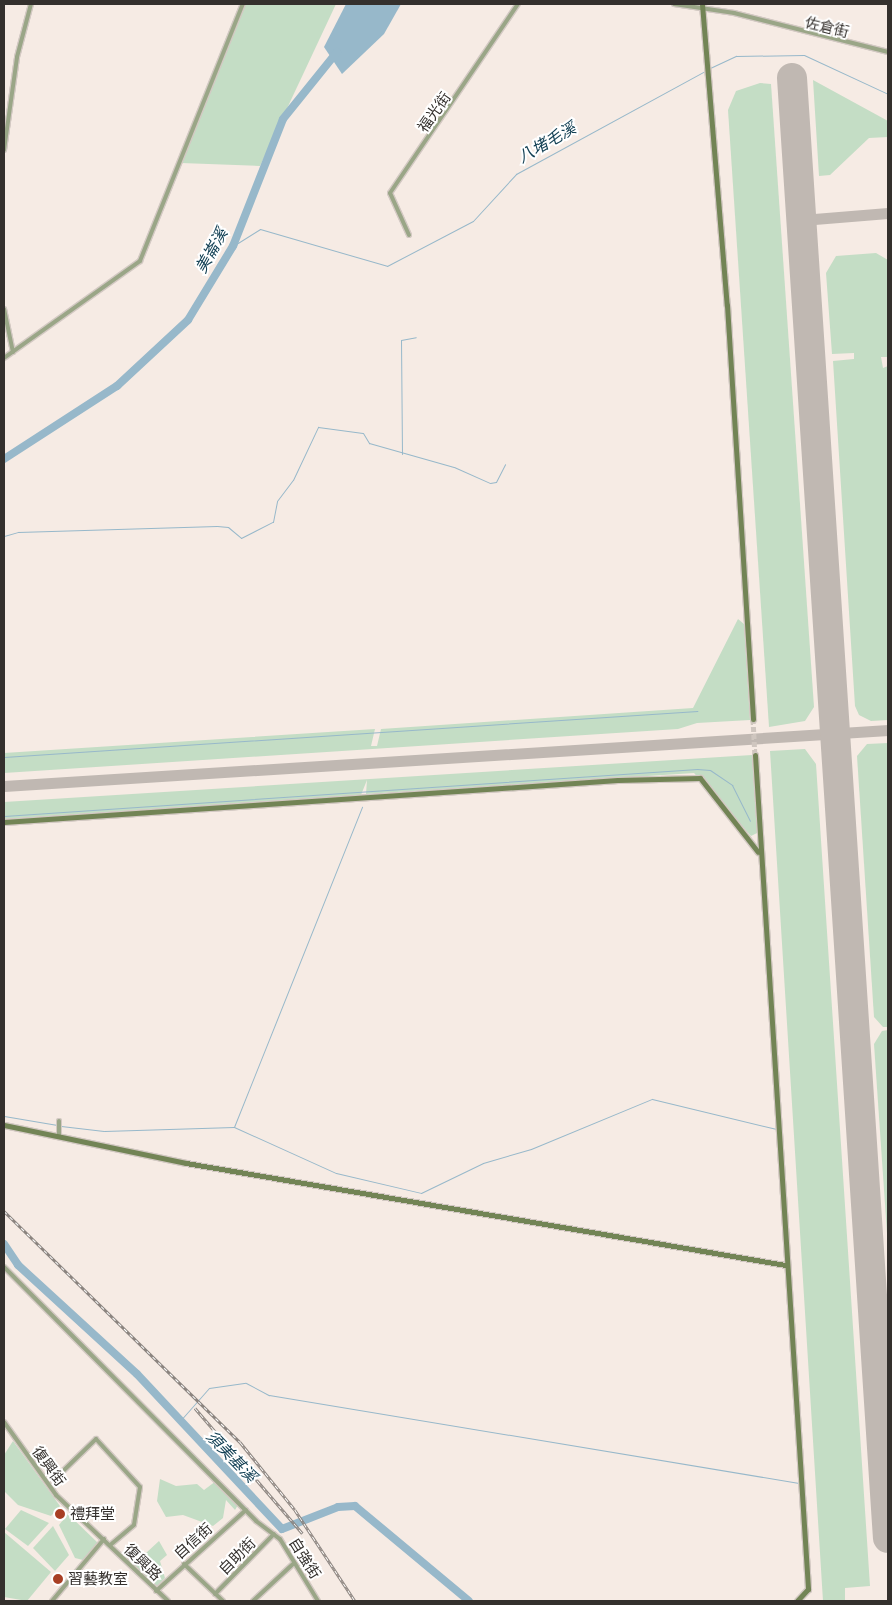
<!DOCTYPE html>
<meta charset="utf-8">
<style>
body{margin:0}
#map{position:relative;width:892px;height:1605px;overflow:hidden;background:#f6ebe4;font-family:Montserrat,"Noto Sans TC",sans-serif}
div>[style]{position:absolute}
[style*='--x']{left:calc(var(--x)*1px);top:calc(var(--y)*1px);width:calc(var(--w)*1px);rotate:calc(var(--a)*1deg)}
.green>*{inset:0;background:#c4ddc5}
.water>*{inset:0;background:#97b8ca}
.stream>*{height:1px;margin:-0.5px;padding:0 0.5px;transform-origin:0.5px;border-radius:0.5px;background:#97b8ca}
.river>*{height:8px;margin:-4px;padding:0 4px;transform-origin:4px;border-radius:4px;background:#97b8ca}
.taxiway>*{height:11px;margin:-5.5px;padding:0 5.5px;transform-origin:5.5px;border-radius:5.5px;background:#c0b8b2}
.runway>*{height:30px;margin:-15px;padding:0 15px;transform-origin:15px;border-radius:15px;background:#c0b8b2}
.secondary-tunnel>*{height:5px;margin-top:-2.5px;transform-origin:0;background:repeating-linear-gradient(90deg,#cfc6bf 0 5px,transparent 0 7.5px)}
.roads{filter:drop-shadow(1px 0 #d3c9c3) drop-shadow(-1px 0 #d3c9c3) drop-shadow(0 1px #d3c9c3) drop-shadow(0 -1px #d3c9c3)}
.street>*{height:4px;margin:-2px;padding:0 2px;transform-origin:2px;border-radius:2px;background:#9aa687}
.secondary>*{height:5px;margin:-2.5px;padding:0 2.5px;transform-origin:2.5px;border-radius:2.5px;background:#728455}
.rail>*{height:3px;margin-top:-1.5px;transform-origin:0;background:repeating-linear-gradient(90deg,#fff 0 4px,#8b847f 0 8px);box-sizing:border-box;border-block:1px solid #8b847f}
.dots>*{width:14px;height:14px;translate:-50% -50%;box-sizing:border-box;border:2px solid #fff;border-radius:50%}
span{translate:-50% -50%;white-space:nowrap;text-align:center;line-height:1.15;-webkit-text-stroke:4px #fff;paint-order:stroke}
.street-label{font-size:15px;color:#34302d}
.poi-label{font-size:15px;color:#34302d}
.left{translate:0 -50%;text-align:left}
.water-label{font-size:16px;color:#134054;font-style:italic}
.frame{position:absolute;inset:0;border:5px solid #34302d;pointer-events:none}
</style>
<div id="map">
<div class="green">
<div style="clip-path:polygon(245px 4px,336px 4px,260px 166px,181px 163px)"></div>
<div style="clip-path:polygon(813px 80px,888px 121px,888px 137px,869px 138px,830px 175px,819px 176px)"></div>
<div style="clip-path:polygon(760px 83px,771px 84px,814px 707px,805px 721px,769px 727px,728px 110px,736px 91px)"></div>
<div style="clip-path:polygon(876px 253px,888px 260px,888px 357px,881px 357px,883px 368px,888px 366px,888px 720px,871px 721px,859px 715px,855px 706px,833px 361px,854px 359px,854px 353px,832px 354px,826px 273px,836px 256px)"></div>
<div style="clip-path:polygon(738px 619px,744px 624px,750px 720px,697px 723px,678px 729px,4px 773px,4px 753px,375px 729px,371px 746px,377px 746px,381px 729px,693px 708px)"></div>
<div style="clip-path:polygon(888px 743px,888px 1027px,883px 1027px,874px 1017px,857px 756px,867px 744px)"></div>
<div style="clip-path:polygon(805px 749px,816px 764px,870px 1586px,845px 1588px,845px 1601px,823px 1601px,770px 751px)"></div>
<div style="clip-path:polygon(752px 755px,757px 833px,751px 836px,694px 773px,366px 794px,367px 780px,361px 795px,4px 819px,4px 802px)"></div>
<div style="clip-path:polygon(888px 1030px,888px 1248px,874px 1044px,882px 1031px)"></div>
<div style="clip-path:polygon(13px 1441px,60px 1506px,51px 1516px,18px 1505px,4px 1491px,4px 1455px)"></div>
<div style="clip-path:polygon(160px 1479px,176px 1486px,197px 1484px,204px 1490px,216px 1481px,238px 1505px,235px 1510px,226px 1500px,223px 1518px,213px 1526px,183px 1515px,166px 1517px,157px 1501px)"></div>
<div style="clip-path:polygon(21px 1510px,49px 1523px,28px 1546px,5px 1529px)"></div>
<div style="clip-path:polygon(68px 1514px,98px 1543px,83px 1560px,75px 1558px,59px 1525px)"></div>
<div style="clip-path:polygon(53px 1526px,69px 1555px,55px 1571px,33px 1548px)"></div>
<div style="clip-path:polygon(4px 1532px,51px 1572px,27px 1601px,4px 1597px)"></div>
<div style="clip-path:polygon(159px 1541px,167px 1555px,160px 1561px,165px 1578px,157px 1586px,133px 1565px)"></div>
</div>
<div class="water">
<div style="clip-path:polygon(346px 4px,401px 4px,384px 34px,342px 74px,324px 47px)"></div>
</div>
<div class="stream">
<div style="--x:710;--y:68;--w:29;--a:-25"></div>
<div style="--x:736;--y:56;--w:68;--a:-0.8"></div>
<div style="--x:804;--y:55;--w:93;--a:24.9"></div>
<div style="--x:233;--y:246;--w:32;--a:-32"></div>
<div style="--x:260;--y:229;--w:132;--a:16.2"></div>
<div style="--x:387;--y:266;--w:97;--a:-27.6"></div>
<div style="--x:473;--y:221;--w:64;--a:-47.5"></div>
<div style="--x:516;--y:174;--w:215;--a:-28.6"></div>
<div style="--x:402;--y:454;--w:114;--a:-90.5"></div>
<div style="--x:401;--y:340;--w:15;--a:-11"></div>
<div style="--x:4;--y:536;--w:15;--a:-16"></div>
<div style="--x:18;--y:532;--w:199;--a:-1.7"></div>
<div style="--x:217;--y:526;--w:11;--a:5"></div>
<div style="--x:228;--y:527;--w:17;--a:40"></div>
<div style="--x:241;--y:538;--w:36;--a:-27"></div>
<div style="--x:273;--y:522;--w:21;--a:-79"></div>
<div style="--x:277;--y:501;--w:26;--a:-53"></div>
<div style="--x:293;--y:480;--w:59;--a:-64.7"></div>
<div style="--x:318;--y:427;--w:45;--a:7.6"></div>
<div style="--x:363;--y:433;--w:12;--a:59"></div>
<div style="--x:369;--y:443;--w:88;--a:15.8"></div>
<div style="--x:454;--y:467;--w:39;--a:24"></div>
<div style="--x:490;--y:483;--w:6;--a:-9"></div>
<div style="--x:496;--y:482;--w:20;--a:-63"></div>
<div style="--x:4;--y:757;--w:695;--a:-3.8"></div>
<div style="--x:4;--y:816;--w:695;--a:-3.88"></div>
<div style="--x:697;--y:769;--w:13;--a:4"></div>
<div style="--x:710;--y:770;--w:27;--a:34"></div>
<div style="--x:732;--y:785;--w:40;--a:63.4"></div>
<div style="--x:4;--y:1116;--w:54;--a:9.6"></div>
<div style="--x:61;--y:1126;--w:43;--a:6.6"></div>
<div style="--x:104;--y:1131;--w:130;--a:-1.8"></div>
<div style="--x:234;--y:1127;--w:112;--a:24.3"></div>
<div style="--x:336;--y:1173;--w:87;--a:13.2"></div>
<div style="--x:421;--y:1193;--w:69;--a:-25.8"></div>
<div style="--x:483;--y:1163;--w:50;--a:-16.3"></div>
<div style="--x:531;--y:1149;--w:131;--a:-22.5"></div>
<div style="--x:652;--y:1099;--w:128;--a:13.6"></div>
<div style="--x:234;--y:1127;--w:345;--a:-68.2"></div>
<div style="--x:179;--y:1422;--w:45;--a:-48.6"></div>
<div style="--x:209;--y:1388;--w:37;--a:-8"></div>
<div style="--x:246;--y:1383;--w:26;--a:28"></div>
<div style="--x:269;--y:1395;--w:537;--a:9.43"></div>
</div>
<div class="river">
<div style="--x:4;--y:459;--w:135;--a:-32.9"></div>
<div style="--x:117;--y:386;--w:97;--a:-42.9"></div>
<div style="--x:188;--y:320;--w:87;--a:-58.7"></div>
<div style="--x:233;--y:246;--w:136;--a:-68.5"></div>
<div style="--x:283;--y:119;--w:86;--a:-51.1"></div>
<div style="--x:4;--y:1244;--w:25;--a:56"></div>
<div style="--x:18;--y:1265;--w:161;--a:42.5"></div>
<div style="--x:137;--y:1374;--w:212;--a:46.9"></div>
<div style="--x:282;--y:1529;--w:60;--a:-21.4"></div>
<div style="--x:338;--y:1507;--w:17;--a:-3"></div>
<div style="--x:355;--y:1506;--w:148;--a:39.8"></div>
</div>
<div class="taxiway">
<div style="--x:802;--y:220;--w:86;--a:-4.7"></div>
<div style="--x:4;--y:786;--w:886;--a:-3.62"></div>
<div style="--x:871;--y:1303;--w:17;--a:-3"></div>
</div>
<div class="runway">
<div style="--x:792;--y:78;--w:1463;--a:86.24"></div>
</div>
<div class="secondary-tunnel">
<div style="--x:753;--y:719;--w:36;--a:87"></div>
</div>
<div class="roads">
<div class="street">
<div style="--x:674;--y:4;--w:61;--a:8.5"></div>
<div style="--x:734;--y:13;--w:159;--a:14.2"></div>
<div style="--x:4;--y:150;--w:94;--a:-82"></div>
<div style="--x:17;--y:57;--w:55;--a:-75.2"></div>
<div style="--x:409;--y:235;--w:46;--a:-114.3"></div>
<div style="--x:390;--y:193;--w:228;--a:-55.9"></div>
<div style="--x:4;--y:309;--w:44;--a:78.2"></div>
<div style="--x:4;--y:358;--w:167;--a:-35.5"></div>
<div style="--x:140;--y:261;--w:277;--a:-68.2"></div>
<div style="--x:59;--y:1121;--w:16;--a:90"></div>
<div style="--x:4;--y:1267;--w:358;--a:45.2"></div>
<div style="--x:256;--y:1521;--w:30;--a:37"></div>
<div style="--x:280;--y:1539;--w:73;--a:58.5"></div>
<div style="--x:4;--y:1422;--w:90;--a:54.5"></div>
<div style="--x:56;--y:1495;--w:154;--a:43.4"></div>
<div style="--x:61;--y:1473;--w:49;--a:-44.2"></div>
<div style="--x:96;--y:1439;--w:65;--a:47.5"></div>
<div style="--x:140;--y:1487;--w:38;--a:99"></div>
<div style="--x:134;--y:1525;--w:31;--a:140"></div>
<div style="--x:184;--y:1564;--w:54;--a:43.5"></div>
<div style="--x:156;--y:1591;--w:121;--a:-42"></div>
<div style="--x:215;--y:1594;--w:84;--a:-45.5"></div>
<div style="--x:52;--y:1601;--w:81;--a:-50"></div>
<div style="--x:253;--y:1601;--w:56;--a:-42.8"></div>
</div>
<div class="secondary">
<div style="--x:702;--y:4;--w:302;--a:85.3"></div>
<div style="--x:727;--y:305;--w:415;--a:86.4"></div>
<div style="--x:755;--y:755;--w:836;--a:86.36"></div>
<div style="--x:808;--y:1589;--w:16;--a:133"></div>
<div style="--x:4;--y:822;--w:615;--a:-3.91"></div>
<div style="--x:618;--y:780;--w:82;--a:-1.4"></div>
<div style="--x:700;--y:778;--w:94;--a:51.9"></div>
<div style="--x:4;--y:1125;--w:186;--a:11.8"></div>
<div style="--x:186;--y:1163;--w:608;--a:9.66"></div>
</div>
</div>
<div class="rail">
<div style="--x:4;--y:1211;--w:330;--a:44.4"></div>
<div style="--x:240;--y:1442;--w:87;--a:51"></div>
<div style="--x:295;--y:1510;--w:109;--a:56.6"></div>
<div style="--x:195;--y:1408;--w:165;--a:49.4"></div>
</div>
<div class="dots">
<div style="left:60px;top:1514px;background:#a83f24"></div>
<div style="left:58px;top:1579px;background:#a83f24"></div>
</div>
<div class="street-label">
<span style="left:827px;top:27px;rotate:14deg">佐倉街</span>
<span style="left:434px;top:112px;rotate:-55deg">福光街</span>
<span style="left:49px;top:1466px;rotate:54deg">復興街</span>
<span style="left:193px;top:1541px;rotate:-42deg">自信街</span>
<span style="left:237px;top:1556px;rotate:-45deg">自助街</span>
<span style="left:305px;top:1558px;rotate:58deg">自強街</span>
<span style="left:143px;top:1562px;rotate:44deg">復興路</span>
</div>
<div class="poi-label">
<span class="left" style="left:70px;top:1514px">禮拜堂</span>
<span class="left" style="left:68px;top:1579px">習藝教室</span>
</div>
<div class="water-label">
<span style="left:547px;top:143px;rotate:-30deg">八堵毛溪</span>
<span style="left:212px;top:251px;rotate:-61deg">美崙溪</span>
<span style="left:231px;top:1457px;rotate:46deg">須美基溪</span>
</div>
<div class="frame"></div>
</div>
